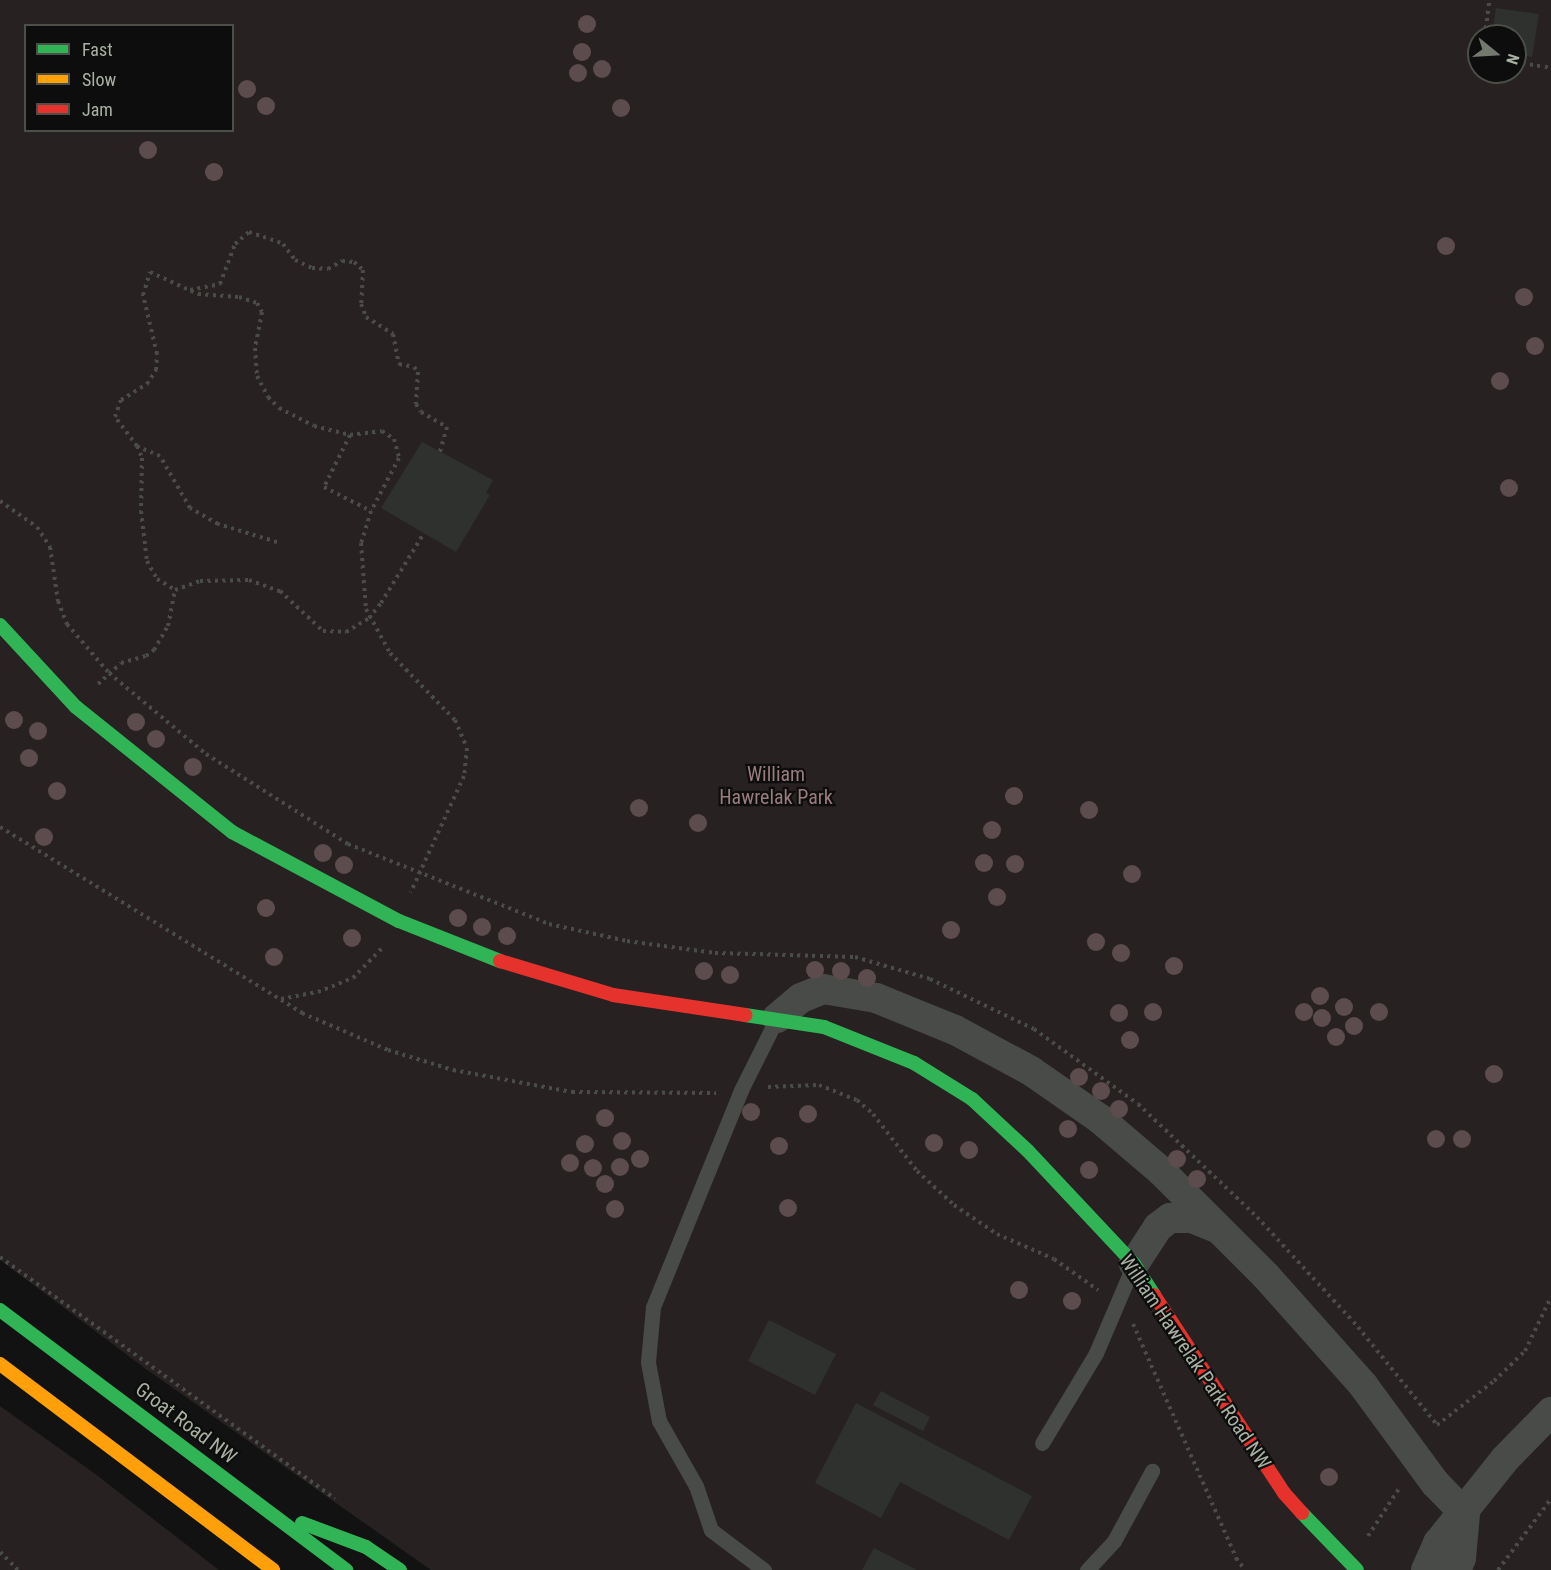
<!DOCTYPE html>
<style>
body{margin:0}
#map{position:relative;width:1551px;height:1570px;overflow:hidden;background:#111211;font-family:"Roboto Condensed",sans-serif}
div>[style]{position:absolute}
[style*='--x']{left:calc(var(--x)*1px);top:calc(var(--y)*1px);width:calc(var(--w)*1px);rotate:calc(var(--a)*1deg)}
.green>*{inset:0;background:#272121}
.building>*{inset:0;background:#2f312f}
.path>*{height:4px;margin-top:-2px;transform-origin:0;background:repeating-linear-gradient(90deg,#4a4c48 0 3px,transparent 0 7.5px)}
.lane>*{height:15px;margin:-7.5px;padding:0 7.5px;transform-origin:7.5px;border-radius:7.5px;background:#484b47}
.street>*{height:30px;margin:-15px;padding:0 15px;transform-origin:15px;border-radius:15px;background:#484b47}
.fast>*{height:14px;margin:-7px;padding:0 7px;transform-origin:7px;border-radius:7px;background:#30b455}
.slow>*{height:14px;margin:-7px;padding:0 7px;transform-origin:7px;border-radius:7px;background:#ff9f0a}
.jam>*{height:14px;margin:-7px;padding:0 7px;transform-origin:7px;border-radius:7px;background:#e5322d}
.trees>*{width:18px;height:18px;margin:-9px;border-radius:50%;background:#5c4c4e}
span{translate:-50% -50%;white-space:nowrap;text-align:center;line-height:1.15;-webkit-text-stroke:4.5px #0c0d0c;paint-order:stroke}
.park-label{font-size:20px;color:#9a7c7f}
.street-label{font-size:20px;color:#a9b1a3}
.legend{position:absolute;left:24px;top:24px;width:210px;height:108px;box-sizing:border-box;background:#0c0d0c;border:2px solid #4b4f48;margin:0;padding:8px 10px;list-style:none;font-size:18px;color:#a9b1a3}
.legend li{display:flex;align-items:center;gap:12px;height:30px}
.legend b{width:30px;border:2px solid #4b4f48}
.north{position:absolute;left:1467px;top:24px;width:60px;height:60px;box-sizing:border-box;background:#0c0d0c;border:2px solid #4b4f48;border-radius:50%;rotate:108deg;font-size:16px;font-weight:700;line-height:24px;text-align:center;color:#a9b1a3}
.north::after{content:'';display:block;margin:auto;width:21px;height:27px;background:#747970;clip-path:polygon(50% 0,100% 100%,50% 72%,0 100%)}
</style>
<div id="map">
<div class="green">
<div style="clip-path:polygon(evenodd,0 0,1551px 0,1551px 1570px,431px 1570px,146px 1369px,0 1260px,0 0,26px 26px,232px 26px,232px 130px,26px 130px,26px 26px,0 0,1479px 36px,1515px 36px,1515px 72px,1479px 72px,1479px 36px)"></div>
<div style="clip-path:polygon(0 1406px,94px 1473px,219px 1570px,0 1570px)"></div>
</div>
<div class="building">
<div style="clip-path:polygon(1496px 8px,1539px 14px,1532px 57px,1515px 54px,1515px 36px,1492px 36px)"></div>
<div style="clip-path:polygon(422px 442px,493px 480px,486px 493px,490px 495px,456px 552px,381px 508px)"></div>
<div style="clip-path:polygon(769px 1320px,836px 1354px,815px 1395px,748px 1361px)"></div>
<div style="clip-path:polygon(881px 1391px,930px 1417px,923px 1431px,873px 1405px)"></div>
<div style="clip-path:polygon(856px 1403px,1032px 1496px,1009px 1540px,900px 1482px,881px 1518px,815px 1483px)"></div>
<div style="clip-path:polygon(874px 1548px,917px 1570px,862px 1570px)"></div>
</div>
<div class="path">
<div style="--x:1485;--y:36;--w:35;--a:-83"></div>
<div style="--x:1515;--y:62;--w:36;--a:9"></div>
<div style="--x:190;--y:290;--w:31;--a:-11"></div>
<div style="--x:220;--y:284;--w:43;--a:-69.4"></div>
<div style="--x:235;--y:244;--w:18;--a:-41"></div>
<div style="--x:249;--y:232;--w:36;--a:19"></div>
<div style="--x:283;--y:244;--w:20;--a:53"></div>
<div style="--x:295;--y:260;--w:19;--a:25"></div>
<div style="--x:312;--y:268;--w:16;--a:4"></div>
<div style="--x:328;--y:269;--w:16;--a:-30"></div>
<div style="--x:342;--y:261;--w:12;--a:5"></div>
<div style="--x:354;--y:262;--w:12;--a:42"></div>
<div style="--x:363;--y:270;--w:34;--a:93"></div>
<div style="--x:361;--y:304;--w:14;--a:69"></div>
<div style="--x:366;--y:317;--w:32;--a:32"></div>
<div style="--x:393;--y:334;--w:31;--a:79"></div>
<div style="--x:399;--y:364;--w:15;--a:11"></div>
<div style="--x:414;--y:367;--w:6;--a:51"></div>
<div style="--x:418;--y:372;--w:32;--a:94"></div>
<div style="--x:416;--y:404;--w:9;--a:58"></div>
<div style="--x:421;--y:412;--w:30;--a:30"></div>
<div style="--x:447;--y:427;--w:26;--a:106"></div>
<div style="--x:350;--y:435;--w:58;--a:116.6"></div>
<div style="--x:324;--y:487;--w:53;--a:27.1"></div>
<div style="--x:371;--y:511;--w:34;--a:107"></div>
<div style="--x:361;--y:543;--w:66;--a:85.7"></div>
<div style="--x:366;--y:609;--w:50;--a:61.4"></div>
<div style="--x:390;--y:653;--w:93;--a:45.9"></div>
<div style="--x:455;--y:720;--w:30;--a:67"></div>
<div style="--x:467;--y:748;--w:28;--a:96"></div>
<div style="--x:464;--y:776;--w:128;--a:114.6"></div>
<div style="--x:137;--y:446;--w:13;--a:67"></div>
<div style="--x:142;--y:458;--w:53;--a:91.1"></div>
<div style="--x:141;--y:511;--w:50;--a:83.2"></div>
<div style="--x:147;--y:561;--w:21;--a:61"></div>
<div style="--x:157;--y:579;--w:21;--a:31"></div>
<div style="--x:0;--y:501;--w:45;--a:35.1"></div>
<div style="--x:37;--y:527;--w:24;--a:57"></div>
<div style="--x:50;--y:547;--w:55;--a:81.6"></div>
<div style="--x:58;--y:601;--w:25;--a:69"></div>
<div style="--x:67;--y:624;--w:65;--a:49.4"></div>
<div style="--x:109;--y:673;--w:126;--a:39.9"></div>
<div style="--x:206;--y:754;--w:168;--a:32.4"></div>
<div style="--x:348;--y:844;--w:216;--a:21.7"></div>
<div style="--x:549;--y:924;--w:80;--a:12.3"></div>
<div style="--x:627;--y:941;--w:89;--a:7.8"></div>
<div style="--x:715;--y:953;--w:140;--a:1.6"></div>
<div style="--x:855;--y:957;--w:78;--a:16.3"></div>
<div style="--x:930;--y:979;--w:115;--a:25.7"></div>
<div style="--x:1034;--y:1029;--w:128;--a:35.8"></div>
<div style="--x:1138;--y:1104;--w:164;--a:43.5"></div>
<div style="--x:1257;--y:1217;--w:149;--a:47.4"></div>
<div style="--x:1358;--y:1327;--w:126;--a:51.1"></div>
<div style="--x:1437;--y:1425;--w:72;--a:-37.7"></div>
<div style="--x:1494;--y:1381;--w:43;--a:-44.1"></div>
<div style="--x:1525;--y:1351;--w:60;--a:-64.3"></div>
<div style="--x:277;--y:542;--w:62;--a:-163"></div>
<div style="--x:218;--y:524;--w:32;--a:-150"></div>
<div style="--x:190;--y:508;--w:60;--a:-120"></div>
<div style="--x:160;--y:456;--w:25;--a:-157"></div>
<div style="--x:137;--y:446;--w:36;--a:-127"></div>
<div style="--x:115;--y:417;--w:18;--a:-71"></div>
<div style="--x:121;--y:400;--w:31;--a:-32"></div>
<div style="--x:147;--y:384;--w:17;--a:-57"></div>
<div style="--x:156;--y:370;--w:16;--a:-86"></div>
<div style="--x:157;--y:354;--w:61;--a:-103.3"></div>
<div style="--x:143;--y:295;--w:24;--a:-73"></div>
<div style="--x:150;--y:272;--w:53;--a:24.6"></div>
<div style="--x:198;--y:294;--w:41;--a:4.2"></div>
<div style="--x:239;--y:297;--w:19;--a:18"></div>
<div style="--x:257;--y:303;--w:10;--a:61"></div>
<div style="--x:262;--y:312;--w:37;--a:101"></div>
<div style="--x:255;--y:348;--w:28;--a:86"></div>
<div style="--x:257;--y:376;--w:24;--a:62"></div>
<div style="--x:268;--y:397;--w:16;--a:45"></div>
<div style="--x:279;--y:408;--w:39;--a:27"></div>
<div style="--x:314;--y:426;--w:37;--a:14"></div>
<div style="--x:350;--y:435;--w:32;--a:-7"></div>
<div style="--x:382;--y:431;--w:14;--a:34"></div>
<div style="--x:394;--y:439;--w:20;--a:75"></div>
<div style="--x:399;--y:458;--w:60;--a:117.8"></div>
<div style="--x:175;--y:590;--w:27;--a:-20"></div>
<div style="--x:200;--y:581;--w:49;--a:-1.2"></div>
<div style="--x:249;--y:580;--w:33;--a:20"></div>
<div style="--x:280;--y:591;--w:59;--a:42.9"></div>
<div style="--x:323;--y:631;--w:23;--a:2"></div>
<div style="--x:346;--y:632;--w:27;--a:-31"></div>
<div style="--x:369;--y:618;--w:19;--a:-51"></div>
<div style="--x:381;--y:603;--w:82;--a:-58.4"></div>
<div style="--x:98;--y:684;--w:31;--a:-42"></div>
<div style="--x:121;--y:663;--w:26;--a:-16"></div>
<div style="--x:146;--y:656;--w:10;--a:-37"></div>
<div style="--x:154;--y:650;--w:28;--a:-60"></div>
<div style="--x:168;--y:626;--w:37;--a:-79"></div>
<div style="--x:0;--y:827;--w:355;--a:31.6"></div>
<div style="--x:302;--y:1013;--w:94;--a:23.3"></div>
<div style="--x:388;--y:1050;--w:68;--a:17.1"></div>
<div style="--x:453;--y:1070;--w:121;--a:10.5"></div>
<div style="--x:572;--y:1092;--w:144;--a:0.4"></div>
<div style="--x:281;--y:999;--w:38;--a:-11"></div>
<div style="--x:318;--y:992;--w:38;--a:-22"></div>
<div style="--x:353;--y:978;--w:43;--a:-45.9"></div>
<div style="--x:768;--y:1087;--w:51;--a:-2.2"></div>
<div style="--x:819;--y:1085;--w:41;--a:21.5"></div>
<div style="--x:857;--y:1100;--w:21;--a:41"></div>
<div style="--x:873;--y:1114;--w:72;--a:52.3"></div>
<div style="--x:917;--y:1171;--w:50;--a:42.6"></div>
<div style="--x:954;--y:1205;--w:52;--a:34"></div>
<div style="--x:997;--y:1234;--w:62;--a:23.7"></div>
<div style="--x:1054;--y:1259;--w:54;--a:35.2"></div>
<div style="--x:0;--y:1257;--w:413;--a:35.8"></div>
<div style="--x:1133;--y:1324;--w:256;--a:66.2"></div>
<div style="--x:1236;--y:1558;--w:15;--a:53"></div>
<div style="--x:1368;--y:1536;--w:59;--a:-56.9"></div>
<div style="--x:0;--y:1552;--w:25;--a:45"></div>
<div style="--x:1498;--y:1570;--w:89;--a:-53.3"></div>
</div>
<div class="lane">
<div style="--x:1042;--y:1443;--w:105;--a:-59"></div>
<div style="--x:1096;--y:1353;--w:97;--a:-66.9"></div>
<div style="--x:764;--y:1570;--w:66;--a:-143"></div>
<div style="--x:711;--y:1530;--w:46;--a:-108.8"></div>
<div style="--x:696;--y:1486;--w:75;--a:-119.6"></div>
<div style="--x:659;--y:1421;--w:60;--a:-100.6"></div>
<div style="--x:648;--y:1362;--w:55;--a:-84.8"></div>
<div style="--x:653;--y:1307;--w:234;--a:-67.9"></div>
<div style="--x:741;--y:1090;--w:80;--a:-63.4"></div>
<div style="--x:1087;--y:1570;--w:40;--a:-47"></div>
<div style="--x:1114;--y:1541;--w:80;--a:-61.5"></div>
</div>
<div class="street">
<div style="--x:777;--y:1018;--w:31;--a:-40"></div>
<div style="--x:801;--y:998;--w:24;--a:-22"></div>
<div style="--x:823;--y:989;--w:54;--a:9.6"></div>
<div style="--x:876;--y:998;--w:85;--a:22.1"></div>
<div style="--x:955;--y:1030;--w:86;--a:28.3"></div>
<div style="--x:1031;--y:1071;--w:84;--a:34.8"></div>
<div style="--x:1100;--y:1119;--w:80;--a:40.4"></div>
<div style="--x:1161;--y:1171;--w:148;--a:45"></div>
<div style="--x:1266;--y:1276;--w:146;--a:48.3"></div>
<div style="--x:1363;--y:1385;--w:122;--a:53.7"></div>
<div style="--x:1435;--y:1483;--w:43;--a:45.9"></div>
<div style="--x:1134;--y:1264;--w:44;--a:-57"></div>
<div style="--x:1158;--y:1227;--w:15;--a:-37"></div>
<div style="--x:1170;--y:1218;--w:22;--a:0"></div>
<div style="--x:1192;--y:1218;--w:24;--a:22"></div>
<div style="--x:1426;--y:1570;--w:30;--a:-66"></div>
<div style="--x:1438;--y:1543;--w:107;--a:-51.4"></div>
<div style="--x:1505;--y:1459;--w:66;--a:-45.6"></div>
<div style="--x:1456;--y:1570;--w:13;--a:-67"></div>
<div style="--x:1461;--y:1558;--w:44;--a:-84.8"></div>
</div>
<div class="fast">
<div style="--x:0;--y:625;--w:112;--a:47.2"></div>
<div style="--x:76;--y:707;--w:200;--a:38.7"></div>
<div style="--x:232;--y:832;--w:189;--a:28.1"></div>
<div style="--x:399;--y:921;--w:109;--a:21.6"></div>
<div style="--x:745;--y:1015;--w:80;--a:8.6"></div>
<div style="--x:824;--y:1027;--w:97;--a:21.8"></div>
<div style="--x:914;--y:1063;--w:68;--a:31.8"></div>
<div style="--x:972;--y:1099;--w:76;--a:42.9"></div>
<div style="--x:1028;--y:1151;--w:155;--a:46.8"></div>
<div style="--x:1134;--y:1264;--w:37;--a:57"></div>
<div style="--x:0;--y:1310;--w:433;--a:36.9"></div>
<div style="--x:1302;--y:1513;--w:79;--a:46"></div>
<div style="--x:302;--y:1523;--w:68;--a:20.6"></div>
<div style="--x:366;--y:1547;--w:41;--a:34.1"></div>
</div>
<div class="slow">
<div style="--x:0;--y:1364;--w:342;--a:37"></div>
</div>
<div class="jam">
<div style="--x:500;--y:961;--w:118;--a:16.7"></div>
<div style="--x:613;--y:995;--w:134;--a:8.6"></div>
<div style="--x:1154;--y:1295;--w:237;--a:56.7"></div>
<div style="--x:1284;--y:1493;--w:27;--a:48"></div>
</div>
<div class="trees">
<div style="left:587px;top:24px"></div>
<div style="left:582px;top:52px"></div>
<div style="left:602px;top:69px"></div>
<div style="left:578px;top:73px"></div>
<div style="left:247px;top:89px"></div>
<div style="left:266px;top:106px"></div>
<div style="left:621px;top:108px"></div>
<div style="left:148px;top:150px"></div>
<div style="left:214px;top:172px"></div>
<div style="left:1446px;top:246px"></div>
<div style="left:1524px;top:297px"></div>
<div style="left:1535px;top:346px"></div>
<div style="left:1500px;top:381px"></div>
<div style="left:1509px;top:488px"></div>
<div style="left:14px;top:720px"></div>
<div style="left:136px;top:722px"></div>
<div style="left:38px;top:731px"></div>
<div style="left:156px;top:739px"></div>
<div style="left:29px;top:758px"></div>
<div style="left:193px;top:767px"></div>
<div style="left:57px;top:791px"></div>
<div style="left:1014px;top:796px"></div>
<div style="left:639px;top:808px"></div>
<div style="left:1089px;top:810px"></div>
<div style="left:698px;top:823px"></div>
<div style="left:992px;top:830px"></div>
<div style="left:44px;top:837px"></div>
<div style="left:323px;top:853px"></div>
<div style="left:984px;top:863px"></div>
<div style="left:1015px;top:864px"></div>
<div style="left:344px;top:865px"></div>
<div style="left:1132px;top:874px"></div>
<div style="left:997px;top:897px"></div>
<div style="left:266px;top:908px"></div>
<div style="left:458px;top:918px"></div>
<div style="left:482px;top:927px"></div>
<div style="left:951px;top:930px"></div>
<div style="left:507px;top:936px"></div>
<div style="left:352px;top:938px"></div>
<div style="left:1096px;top:942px"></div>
<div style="left:1121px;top:953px"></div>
<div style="left:274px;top:957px"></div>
<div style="left:1174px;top:966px"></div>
<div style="left:815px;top:970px"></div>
<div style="left:704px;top:971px"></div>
<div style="left:841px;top:971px"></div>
<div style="left:730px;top:975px"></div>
<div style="left:867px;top:978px"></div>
<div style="left:1320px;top:996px"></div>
<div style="left:1344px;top:1007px"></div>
<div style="left:1153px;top:1012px"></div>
<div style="left:1304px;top:1012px"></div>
<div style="left:1379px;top:1012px"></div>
<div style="left:1119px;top:1013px"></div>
<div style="left:1322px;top:1018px"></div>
<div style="left:1354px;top:1026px"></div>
<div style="left:1336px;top:1037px"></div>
<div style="left:1130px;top:1040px"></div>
<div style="left:1494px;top:1074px"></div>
<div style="left:1079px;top:1077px"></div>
<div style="left:1101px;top:1091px"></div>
<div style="left:1119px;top:1109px"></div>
<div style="left:751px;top:1112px"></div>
<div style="left:808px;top:1114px"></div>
<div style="left:605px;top:1118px"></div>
<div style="left:1068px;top:1129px"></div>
<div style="left:1436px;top:1139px"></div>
<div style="left:1462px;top:1139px"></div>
<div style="left:622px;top:1141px"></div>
<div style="left:934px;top:1143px"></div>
<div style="left:585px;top:1144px"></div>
<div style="left:779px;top:1146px"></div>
<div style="left:969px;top:1150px"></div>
<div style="left:640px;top:1159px"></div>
<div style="left:1177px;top:1159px"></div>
<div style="left:570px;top:1163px"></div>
<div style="left:620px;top:1167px"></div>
<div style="left:593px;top:1168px"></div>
<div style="left:1089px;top:1170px"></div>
<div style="left:1197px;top:1179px"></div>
<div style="left:605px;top:1184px"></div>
<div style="left:788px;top:1208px"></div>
<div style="left:615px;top:1209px"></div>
<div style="left:1019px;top:1290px"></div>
<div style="left:1072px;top:1301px"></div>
<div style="left:1329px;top:1477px"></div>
</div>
<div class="park-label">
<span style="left:776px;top:786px">William<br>Hawrelak Park</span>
</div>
<div class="street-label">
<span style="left:1195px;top:1362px;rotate:56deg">William Hawrelak Park Road NW</span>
<span style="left:186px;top:1423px;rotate:37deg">Groat Road NW</span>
</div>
<ul class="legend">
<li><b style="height:8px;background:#30b455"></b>Fast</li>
<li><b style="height:8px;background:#ff9f0a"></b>Slow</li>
<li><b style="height:8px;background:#e5322d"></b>Jam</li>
</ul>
<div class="north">N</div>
</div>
